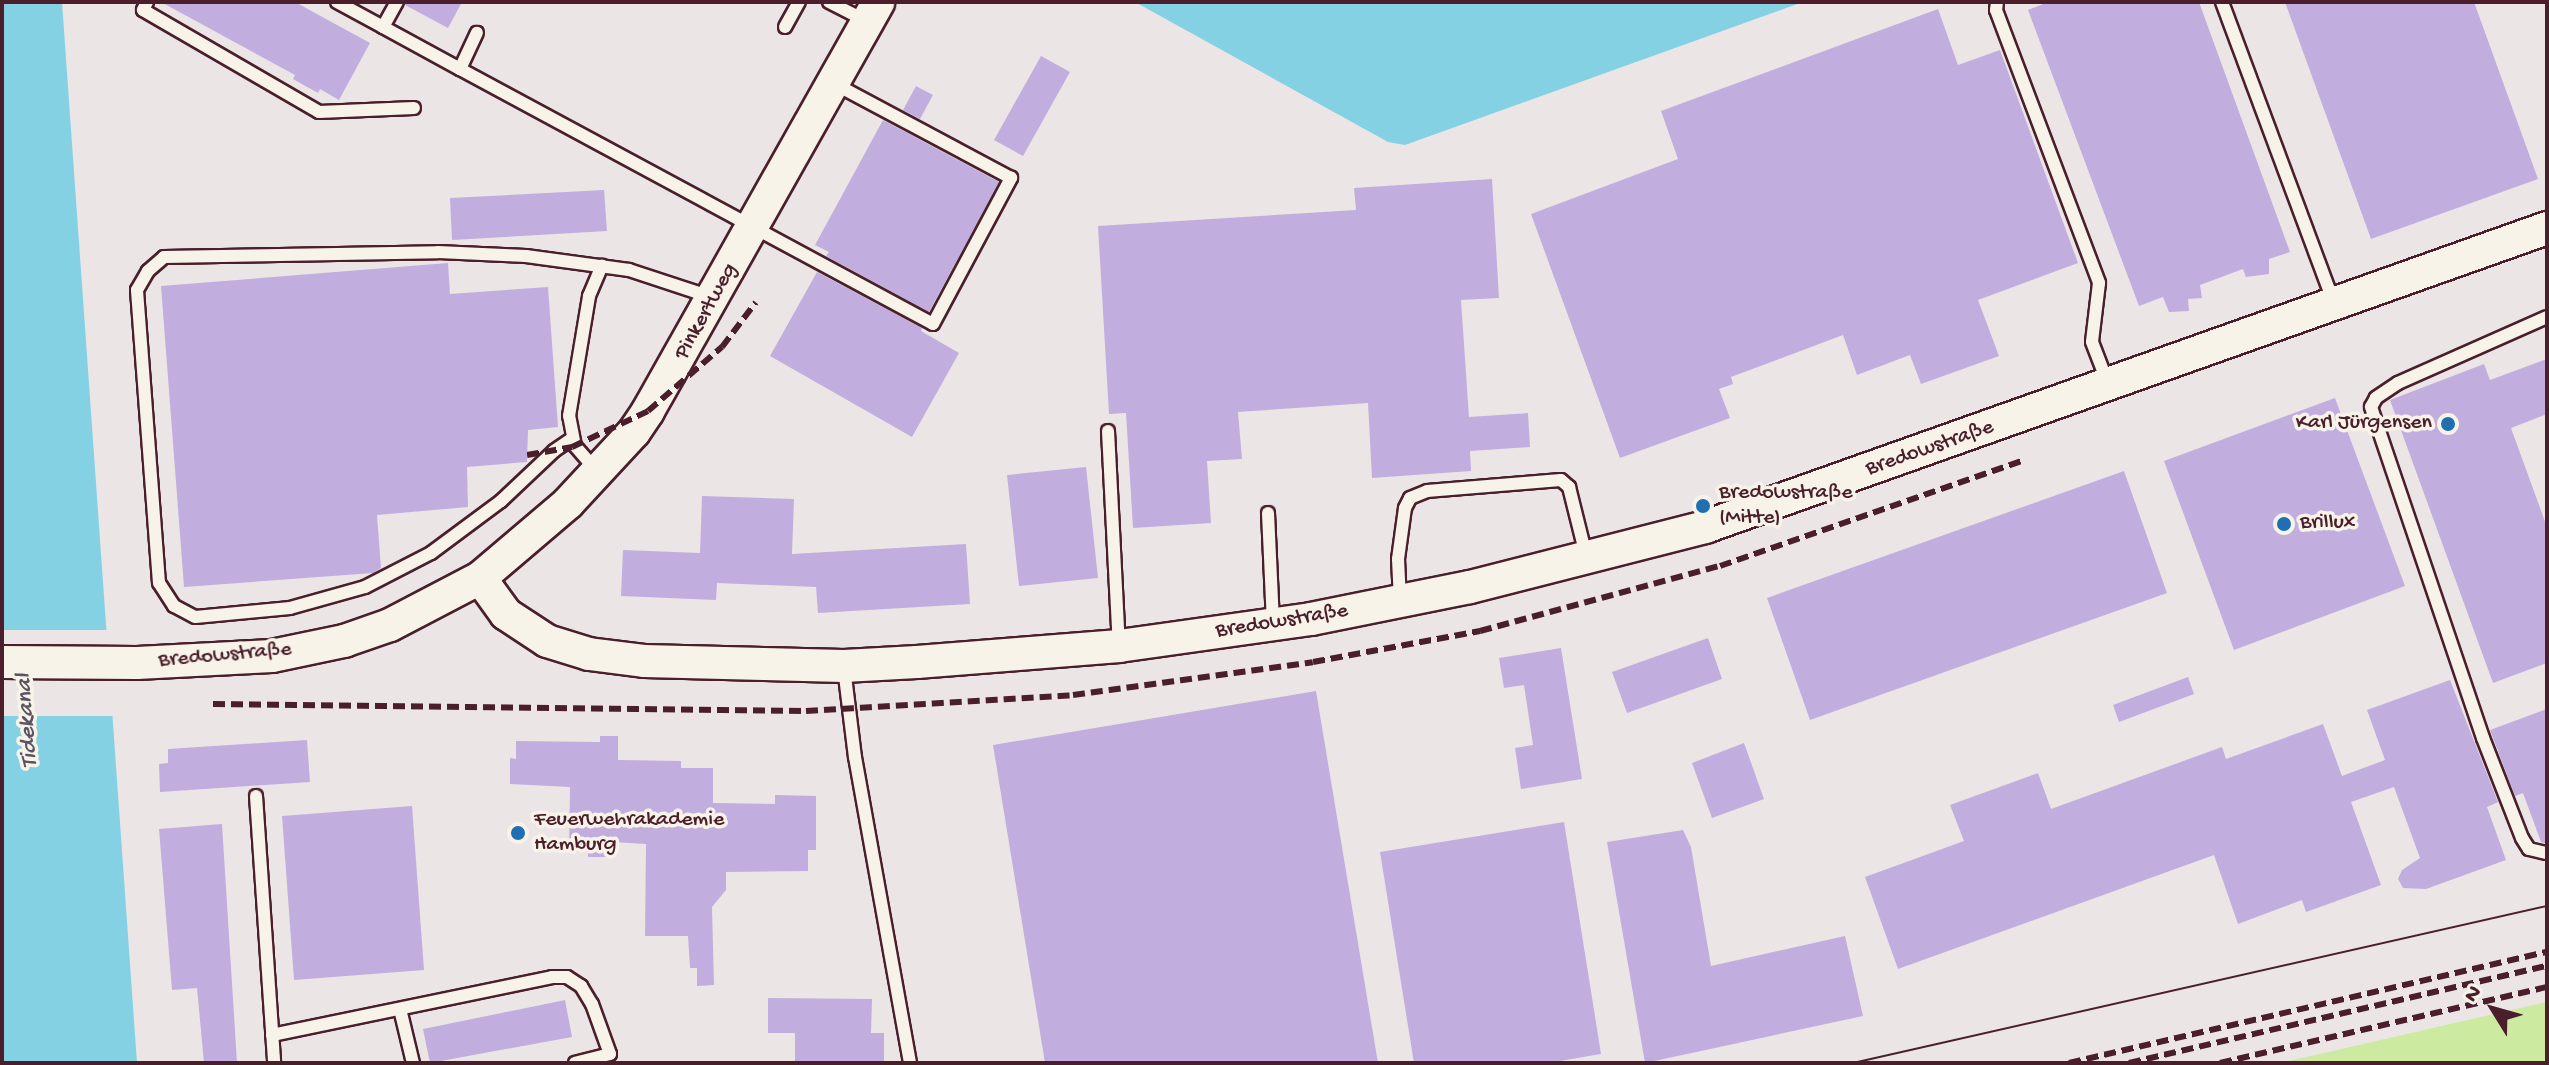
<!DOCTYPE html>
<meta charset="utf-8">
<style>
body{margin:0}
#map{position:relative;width:2549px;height:1065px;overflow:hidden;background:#ece5e6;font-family:"Gochi Hand",sans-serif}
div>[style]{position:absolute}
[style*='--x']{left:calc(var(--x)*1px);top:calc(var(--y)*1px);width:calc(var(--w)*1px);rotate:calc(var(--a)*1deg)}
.green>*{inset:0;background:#cdeaa1}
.water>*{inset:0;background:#84d1e4}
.pier>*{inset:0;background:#ece5e6}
.building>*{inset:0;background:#c1aede}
.roads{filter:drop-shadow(2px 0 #4a1f2b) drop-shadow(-2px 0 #4a1f2b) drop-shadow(0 2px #4a1f2b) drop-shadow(0 -2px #4a1f2b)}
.service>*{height:12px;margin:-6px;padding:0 6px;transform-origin:6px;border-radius:6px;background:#f7f3e8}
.tertiary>*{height:32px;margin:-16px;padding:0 16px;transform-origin:16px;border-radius:16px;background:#f7f3e8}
.tram>*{height:2px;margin:-1px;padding:0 1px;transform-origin:1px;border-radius:1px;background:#4a1f2b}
.rail>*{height:6px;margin-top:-3px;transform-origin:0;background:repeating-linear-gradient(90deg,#4a1f2b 0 12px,transparent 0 18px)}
.dots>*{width:22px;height:22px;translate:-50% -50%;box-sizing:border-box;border:4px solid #f7f3e8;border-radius:50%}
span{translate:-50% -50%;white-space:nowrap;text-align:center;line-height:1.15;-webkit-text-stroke:7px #f7f3e8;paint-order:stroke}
.street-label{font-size:22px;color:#4a1f2b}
.poi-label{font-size:22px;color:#4a1f2b}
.right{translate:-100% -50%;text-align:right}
.left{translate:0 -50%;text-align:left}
.water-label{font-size:24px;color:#5b5462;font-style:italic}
.frame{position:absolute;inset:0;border:4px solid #4a1f2b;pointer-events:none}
.north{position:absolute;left:2453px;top:969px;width:80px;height:80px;-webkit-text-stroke:6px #f7f3e8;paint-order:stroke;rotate:307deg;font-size:22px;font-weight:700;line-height:32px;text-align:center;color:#4a1f2b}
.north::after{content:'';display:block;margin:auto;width:28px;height:36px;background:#4a1f2b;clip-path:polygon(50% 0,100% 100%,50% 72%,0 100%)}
</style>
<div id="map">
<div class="green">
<div style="clip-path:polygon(2547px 1002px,2547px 1063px,2281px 1063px,2533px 1005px)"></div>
</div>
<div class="water">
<div style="clip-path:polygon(2px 2px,62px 2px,137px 1063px,2px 1063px)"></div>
<div style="clip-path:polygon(1135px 2px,1803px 2px,1405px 145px,1388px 142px)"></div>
</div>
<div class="pier">
<div style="clip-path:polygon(2px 630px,111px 630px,117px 716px,2px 716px)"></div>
</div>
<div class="building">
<div style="clip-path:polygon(161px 2px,295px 2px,370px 43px,339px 100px,320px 89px,318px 93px,293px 79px,295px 75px)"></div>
<div style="clip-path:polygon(406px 2px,462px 2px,448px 28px,405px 5px)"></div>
<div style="clip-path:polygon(2048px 2px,2199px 2px,2290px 252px,2269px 259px,2269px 274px,2246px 277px,2243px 269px,2200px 285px,2202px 298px,2188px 299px,2189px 311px,2169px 312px,2163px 297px,2139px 306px,2028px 10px)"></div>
<div style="clip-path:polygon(2285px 2px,2474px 2px,2538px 179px,2371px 239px)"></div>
<div style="clip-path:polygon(1938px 9px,1958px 65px,2000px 50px,2078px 263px,1978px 300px,1999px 356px,1921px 384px,1910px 355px,1857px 375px,1843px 335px,1731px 377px,1733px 384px,1719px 389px,1730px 418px,1620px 458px,1531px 214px,1678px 159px,1661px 111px)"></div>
<div style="clip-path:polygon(1041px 56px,1070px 72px,1023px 156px,994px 140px)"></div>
<div style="clip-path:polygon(916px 86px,933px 95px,920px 119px,903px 110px)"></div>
<div style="clip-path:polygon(883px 120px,999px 182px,929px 312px,826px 256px,829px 252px,815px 245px)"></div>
<div style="clip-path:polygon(1492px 179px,1499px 298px,1461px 300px,1469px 417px,1528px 413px,1530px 447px,1470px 451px,1471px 471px,1372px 478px,1368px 403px,1238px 412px,1242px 459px,1207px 461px,1211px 523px,1133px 528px,1126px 413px,1109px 414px,1098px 226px,1356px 210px,1354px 188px)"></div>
<div style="clip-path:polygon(604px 190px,607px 231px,452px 240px,450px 198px)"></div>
<div style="clip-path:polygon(448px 263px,450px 294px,548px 287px,558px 427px,528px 430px,527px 462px,467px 467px,468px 507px,377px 515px,381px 568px,373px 573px,184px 587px,161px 286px)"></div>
<div style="clip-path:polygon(817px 272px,922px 328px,921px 331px,959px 353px,912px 437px,770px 356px)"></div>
<div style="clip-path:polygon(2547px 359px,2547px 414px,2511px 428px,2547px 527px,2547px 663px,2493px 683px,2390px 400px,2484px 364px,2490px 380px)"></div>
<div style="clip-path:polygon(2335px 398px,2405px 586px,2234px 650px,2164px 461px)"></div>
<div style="clip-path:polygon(1086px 467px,1098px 578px,1019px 586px,1007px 475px)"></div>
<div style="clip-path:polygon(2124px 471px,2167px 593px,1810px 720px,1767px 598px)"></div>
<div style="clip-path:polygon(702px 496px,794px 499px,792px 554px,966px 544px,970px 604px,818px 613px,816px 587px,717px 583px,716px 600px,621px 596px,623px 550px,700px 553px)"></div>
<div style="clip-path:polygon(1708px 638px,1722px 679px,1627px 713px,1612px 672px)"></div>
<div style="clip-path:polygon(1561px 648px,1582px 779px,1521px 789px,1515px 748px,1533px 745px,1524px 685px,1504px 688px,1499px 658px)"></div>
<div style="clip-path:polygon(2188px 677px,2194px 694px,2119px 722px,2113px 705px)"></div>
<div style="clip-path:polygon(2450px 680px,2498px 802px,2487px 807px,2506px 860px,2426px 889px,2403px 888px,2398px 879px,2402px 870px,2420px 858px,2394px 787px,2351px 802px,2381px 885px,2306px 912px,2302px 900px,2238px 924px,2214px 855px,1898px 969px,1865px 877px,1964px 841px,1950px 805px,2038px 773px,2051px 809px,2222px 747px,2226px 759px,2323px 724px,2342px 776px,2385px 760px,2367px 710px)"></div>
<div style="clip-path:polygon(1316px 691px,1378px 1063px,1045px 1063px,993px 745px)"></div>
<div style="clip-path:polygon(2547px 709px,2547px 844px,2541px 842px,2523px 793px,2515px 796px,2490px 730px)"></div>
<div style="clip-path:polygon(600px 736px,618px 736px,618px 760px,681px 761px,681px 768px,713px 768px,713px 803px,775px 804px,775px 795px,816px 796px,816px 850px,808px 850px,808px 871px,726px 872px,726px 890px,712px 907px,714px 985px,697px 986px,697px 968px,690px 968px,688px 936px,645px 936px,646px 844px,613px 842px,613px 857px,588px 857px,588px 852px,569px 851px,570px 787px,510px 784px,510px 758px,516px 759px,516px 741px,600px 742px)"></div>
<div style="clip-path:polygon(307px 740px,310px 782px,160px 792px,159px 764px,168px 763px,168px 749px)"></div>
<div style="clip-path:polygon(1744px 743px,1764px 799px,1712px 818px,1692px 763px)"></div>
<div style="clip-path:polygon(412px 806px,424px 970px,294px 980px,282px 816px)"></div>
<div style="clip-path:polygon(1564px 822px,1601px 1054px,1548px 1063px,1414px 1063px,1380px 852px)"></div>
<div style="clip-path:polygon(222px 824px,237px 1063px,204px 1063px,197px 988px,172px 990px,159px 829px)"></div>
<div style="clip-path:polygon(1683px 830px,1691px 847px,1711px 966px,1845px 936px,1863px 1016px,1645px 1063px,1607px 842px)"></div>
<div style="clip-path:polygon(768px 998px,872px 999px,871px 1033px,884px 1033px,884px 1063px,795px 1063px,795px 1033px,768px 1033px)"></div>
<div style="clip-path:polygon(565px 1000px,572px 1037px,430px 1063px,423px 1029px)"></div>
</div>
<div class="roads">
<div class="service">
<div style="--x:147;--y:2;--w:9;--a:117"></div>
<div style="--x:143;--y:10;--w:203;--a:30.1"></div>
<div style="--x:319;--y:112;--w:95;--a:-2.4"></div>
<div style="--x:337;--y:2;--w:52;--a:28.5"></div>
<div style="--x:383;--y:27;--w:29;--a:-61"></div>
<div style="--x:829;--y:2;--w:39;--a:27"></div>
<div style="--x:1997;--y:2;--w:8;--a:97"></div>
<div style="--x:1996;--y:10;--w:292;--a:69.3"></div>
<div style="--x:2099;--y:283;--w:59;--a:96.8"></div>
<div style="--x:2092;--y:342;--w:42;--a:69"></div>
<div style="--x:2222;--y:2;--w:321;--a:69.6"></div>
<div style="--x:383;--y:27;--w:88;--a:28.6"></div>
<div style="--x:460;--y:69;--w:40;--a:-65"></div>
<div style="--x:785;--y:27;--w:29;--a:-61"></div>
<div style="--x:460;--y:69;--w:537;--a:28.33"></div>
<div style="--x:933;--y:324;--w:166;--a:-61.9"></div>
<div style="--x:1011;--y:178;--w:202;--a:-151.9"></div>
<div style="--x:2547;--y:317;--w:163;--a:156.1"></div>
<div style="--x:2398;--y:383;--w:27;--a:146"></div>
<div style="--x:2376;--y:398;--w:10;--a:119"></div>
<div style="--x:2371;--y:407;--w:349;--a:71.3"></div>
<div style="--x:2483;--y:738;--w:107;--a:68.7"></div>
<div style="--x:2522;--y:838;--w:13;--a:58"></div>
<div style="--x:2529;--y:849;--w:18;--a:13"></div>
<div style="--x:1108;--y:431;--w:215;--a:87.1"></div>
<div style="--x:573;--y:438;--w:23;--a:146"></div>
<div style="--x:554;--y:451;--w:73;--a:136.7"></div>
<div style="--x:501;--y:501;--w:87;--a:143.4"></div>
<div style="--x:431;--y:553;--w:74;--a:152.7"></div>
<div style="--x:365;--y:587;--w:78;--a:164.4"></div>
<div style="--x:290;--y:608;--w:95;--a:174.6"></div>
<div style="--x:195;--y:617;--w:24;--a:-152"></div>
<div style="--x:174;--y:606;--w:27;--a:-123"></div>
<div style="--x:159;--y:583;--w:294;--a:-94.3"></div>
<div style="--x:137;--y:290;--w:22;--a:-60"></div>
<div style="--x:148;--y:271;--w:21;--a:-41"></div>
<div style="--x:164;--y:257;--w:274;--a:-1"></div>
<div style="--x:438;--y:252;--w:88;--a:2.6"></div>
<div style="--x:526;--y:256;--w:104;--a:7.7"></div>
<div style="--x:629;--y:270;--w:86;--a:18.2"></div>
<div style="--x:596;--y:470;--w:32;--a:-131"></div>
<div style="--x:575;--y:446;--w:31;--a:-101"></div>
<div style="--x:569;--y:416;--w:122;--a:-80.5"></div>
<div style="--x:589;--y:296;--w:33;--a:-67"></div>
<div style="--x:1268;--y:513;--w:109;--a:87.4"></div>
<div style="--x:1400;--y:600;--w:41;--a:-92.8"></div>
<div style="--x:1398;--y:559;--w:51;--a:-82.2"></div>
<div style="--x:1405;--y:508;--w:11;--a:-63"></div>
<div style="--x:1410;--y:498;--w:18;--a:-22"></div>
<div style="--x:1427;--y:491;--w:134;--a:-4.7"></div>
<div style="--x:1561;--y:480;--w:11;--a:41"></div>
<div style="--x:1569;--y:487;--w:70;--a:76"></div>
<div style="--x:844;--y:668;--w:90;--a:83"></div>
<div style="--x:855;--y:757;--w:311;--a:79.8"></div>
<div style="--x:256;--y:796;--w:268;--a:86.1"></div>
<div style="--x:400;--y:1009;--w:56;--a:76.5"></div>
<div style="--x:272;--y:1035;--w:286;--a:-11.7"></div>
<div style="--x:552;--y:977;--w:15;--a:0"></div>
<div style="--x:567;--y:977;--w:17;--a:33"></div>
<div style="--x:581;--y:986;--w:21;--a:59"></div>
<div style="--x:592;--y:1004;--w:53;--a:70.2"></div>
<div style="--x:610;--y:1054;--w:36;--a:166"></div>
</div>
<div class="tertiary">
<div style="--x:480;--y:578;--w:44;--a:54.2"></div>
<div style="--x:506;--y:614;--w:49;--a:33.4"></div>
<div style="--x:547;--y:641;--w:44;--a:17.2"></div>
<div style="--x:589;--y:654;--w:55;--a:7.3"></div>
<div style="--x:644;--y:661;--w:200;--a:1.4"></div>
<div style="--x:844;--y:666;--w:73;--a:-3.1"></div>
<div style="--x:917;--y:662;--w:203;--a:-4.5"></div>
<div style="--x:1119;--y:646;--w:194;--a:-8"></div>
<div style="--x:1311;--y:619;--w:162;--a:-11.4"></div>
<div style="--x:1470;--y:587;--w:243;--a:-14.3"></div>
<div style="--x:1705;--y:527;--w:894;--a:-19.55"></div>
<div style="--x:2;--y:662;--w:135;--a:0.4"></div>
<div style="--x:137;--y:663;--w:135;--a:-3"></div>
<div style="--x:272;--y:656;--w:74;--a:-11.8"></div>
<div style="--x:344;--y:641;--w:49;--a:-19.2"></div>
<div style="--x:390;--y:625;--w:102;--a:-27.6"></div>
<div style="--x:480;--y:578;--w:116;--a:-40.4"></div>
<div style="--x:568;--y:503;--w:97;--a:-47.1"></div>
<div style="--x:634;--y:432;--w:25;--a:-56"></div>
<div style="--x:648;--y:411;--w:469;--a:-60.6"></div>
</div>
</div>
<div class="tram">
<div style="--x:1853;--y:1063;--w:712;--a:-12.75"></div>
</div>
<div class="rail">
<div style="--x:527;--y:455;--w:46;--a:-10.1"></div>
<div style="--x:572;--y:447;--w:84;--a:-25.3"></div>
<div style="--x:648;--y:411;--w:98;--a:-40.9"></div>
<div style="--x:722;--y:347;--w:56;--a:-52.9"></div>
<div style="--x:213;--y:704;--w:593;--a:0.68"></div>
<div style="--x:806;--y:711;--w:267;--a:-3.4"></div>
<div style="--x:1073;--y:695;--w:242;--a:-7.8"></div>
<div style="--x:1313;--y:662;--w:170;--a:-10.5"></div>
<div style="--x:1480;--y:631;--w:249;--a:-15.2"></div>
<div style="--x:1720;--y:566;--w:322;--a:-19.2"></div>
<div style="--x:2069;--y:1063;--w:491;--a:-13.1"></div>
<div style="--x:2129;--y:1063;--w:429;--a:-13.1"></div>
<div style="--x:2220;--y:1063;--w:336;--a:-13.1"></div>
</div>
<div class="dots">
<div style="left:2448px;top:424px;background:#1f6fb2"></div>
<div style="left:1703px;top:506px;background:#1f6fb2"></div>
<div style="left:2284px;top:524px;background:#1f6fb2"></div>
<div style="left:518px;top:833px;background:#1f6fb2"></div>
</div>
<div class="street-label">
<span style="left:707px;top:312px;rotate:-61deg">Pinkertweg</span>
<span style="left:1930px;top:449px;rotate:-19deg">Bredowstraße</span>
<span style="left:1282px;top:622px;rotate:-9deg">Bredowstraße</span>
<span style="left:225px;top:656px;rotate:-5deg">Bredowstraße</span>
</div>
<div class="poi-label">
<span class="right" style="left:2432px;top:424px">Karl Jürgensen</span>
<span class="left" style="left:1719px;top:506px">Bredowstraße<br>(Mitte)</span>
<span class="left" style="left:2300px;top:524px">Brillux</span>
<span class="left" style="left:534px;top:833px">Feuerwehrakademie<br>Hamburg</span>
</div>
<div class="water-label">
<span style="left:28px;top:721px;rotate:-94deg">Tidekanal</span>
</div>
<div class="frame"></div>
<div class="north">N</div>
</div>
